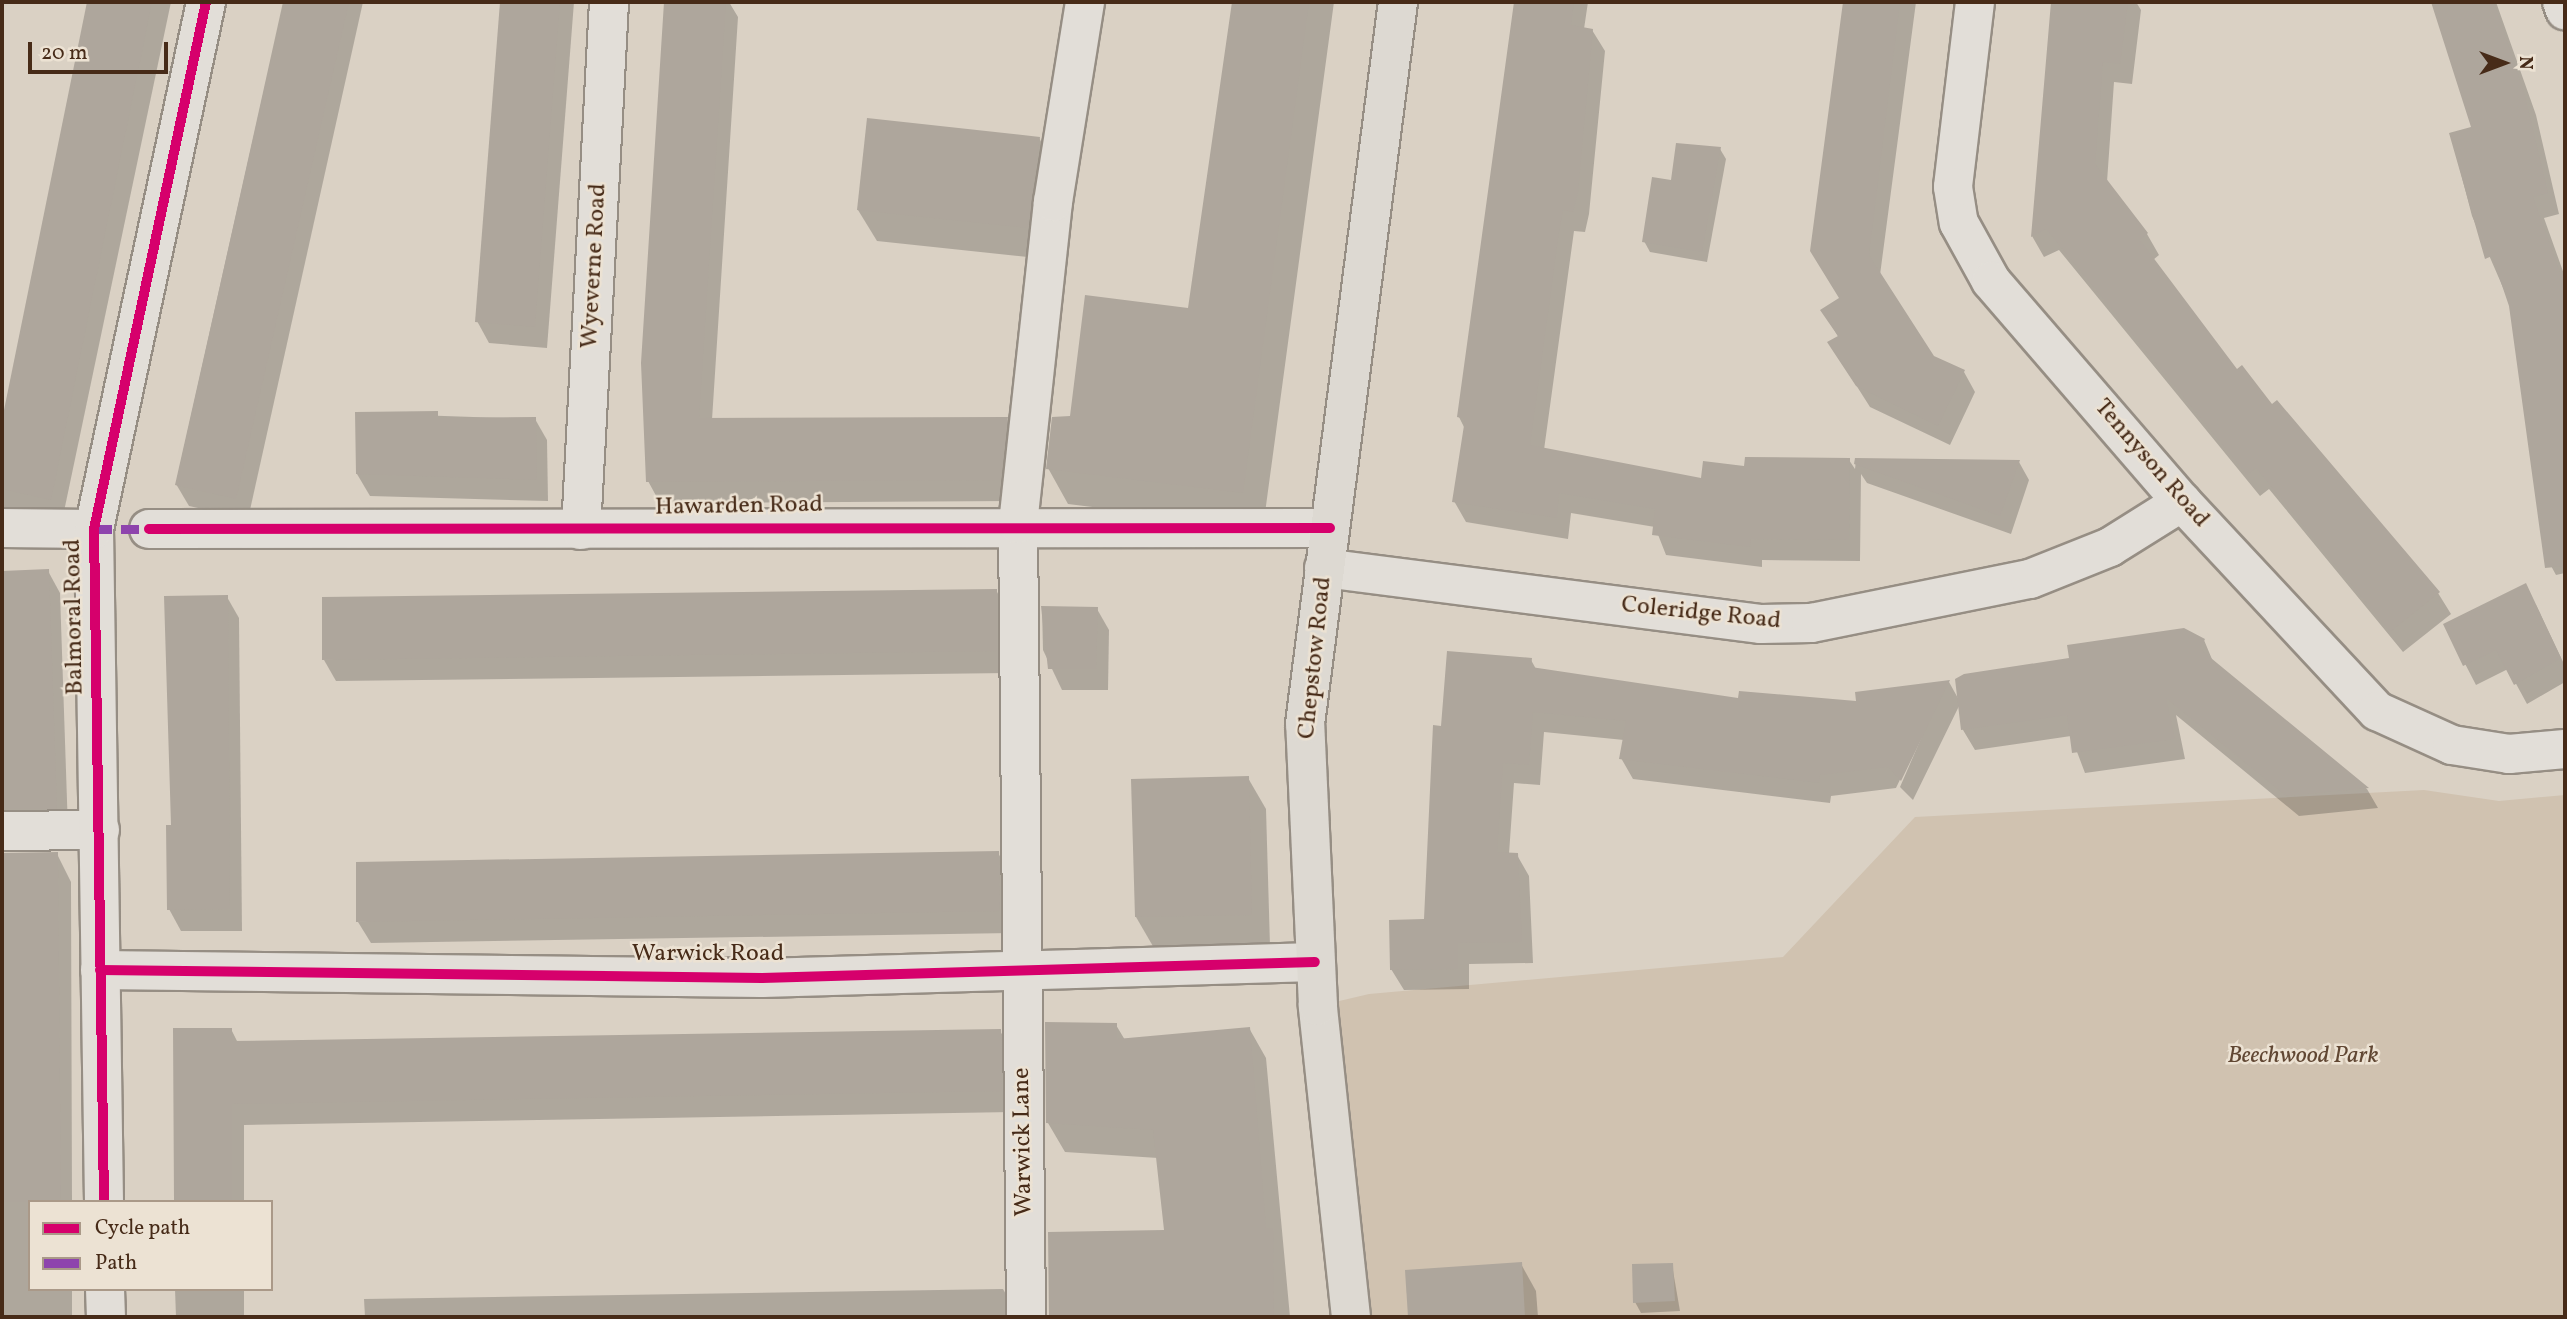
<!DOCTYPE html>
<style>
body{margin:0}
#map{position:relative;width:2567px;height:1319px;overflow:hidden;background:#dad1c4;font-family:Vollkorn,serif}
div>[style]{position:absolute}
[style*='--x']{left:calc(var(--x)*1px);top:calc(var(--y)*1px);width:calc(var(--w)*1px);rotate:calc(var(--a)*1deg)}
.green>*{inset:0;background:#d0c2b0}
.shadow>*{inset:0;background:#0003}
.building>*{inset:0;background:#aea69c}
.roads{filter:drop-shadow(2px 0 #968e84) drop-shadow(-2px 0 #968e84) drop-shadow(0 2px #968e84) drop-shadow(0 -2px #968e84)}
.minor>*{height:38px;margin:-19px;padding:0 19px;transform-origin:19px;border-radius:19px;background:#e2ded8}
.major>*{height:38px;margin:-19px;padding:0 19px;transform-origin:19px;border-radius:19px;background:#ddd9d2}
.quiet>*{height:9px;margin-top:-4.5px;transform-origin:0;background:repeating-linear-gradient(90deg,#8e44ad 0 18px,transparent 0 27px)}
.cycleway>*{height:10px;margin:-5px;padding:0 5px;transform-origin:5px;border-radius:5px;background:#d6006c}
span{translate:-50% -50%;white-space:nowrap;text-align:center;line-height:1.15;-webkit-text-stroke:5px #ece2d3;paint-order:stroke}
.street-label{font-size:24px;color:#472b18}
.park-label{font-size:24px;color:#614733;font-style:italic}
.frame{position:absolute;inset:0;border:4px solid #472b18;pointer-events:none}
.legend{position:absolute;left:28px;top:1200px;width:245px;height:91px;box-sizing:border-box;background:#ece2d3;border:2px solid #a98;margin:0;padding:9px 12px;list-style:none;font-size:21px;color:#472b18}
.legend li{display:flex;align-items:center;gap:14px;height:35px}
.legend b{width:35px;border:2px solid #a98}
.north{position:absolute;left:2469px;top:28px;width:70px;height:70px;-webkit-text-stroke:5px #ece2d3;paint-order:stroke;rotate:90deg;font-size:19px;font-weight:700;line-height:28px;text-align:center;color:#472b18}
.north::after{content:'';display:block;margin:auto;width:24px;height:32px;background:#472b18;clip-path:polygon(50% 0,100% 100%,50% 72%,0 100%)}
.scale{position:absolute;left:28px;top:42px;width:140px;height:32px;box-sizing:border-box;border:4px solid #472b18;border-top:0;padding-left:9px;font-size:21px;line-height:24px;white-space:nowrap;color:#472b18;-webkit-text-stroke:5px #ece2d3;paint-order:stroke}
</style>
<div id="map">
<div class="green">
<div style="clip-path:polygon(2424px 790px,2499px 801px,2565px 795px,2565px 1317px,1351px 1317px,1318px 1006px,1369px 994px,1783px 957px,1915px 817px)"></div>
</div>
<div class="shadow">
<div style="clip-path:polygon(90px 2px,171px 2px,62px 521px,3px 507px,2px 434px)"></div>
<div style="clip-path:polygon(283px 2px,363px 2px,248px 519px,189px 506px,176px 484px)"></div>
<div style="clip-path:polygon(502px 2px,574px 2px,547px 348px,489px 343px,477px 321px)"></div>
<div style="clip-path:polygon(666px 2px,729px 2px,738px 17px,712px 420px,1007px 419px,1019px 440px,1012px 501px,660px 503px,648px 481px,642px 363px)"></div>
<div style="clip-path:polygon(1233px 2px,1334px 2px,1263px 528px,1068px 504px,1048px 468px,1190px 310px)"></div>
<div style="clip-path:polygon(1516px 2px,1588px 2px,1584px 29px,1592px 30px,1605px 51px,1589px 214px,1585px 232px,1574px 231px,1544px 450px,1702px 480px,1746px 468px,1849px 460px,1855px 469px,1856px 460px,2019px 462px,2029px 480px,2011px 534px,1867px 483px,1861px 474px,1860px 561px,1762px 560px,1762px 567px,1666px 555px,1655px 527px,1571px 513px,1568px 539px,1466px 522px,1454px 501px,1465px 429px,1459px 417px)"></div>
<div style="clip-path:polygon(1846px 2px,1916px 2px,1880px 275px,1933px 357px,1964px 372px,1975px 392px,1950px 445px,1870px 407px,1842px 363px,1839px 338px,1823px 311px,1841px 299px,1812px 250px)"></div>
<div style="clip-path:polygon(2056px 2px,2136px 2px,2141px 10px,2132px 84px,2114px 82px,2107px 182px,2147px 234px,2159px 255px,2153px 260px,2237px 371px,2438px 593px,2451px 614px,2403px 652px,2269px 489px,2260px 496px,2059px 250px,2044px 257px,2032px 236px)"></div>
<div style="clip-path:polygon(2432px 2px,2496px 2px,2536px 115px,2559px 214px,2544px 218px,2565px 277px,2565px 573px,2556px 575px,2544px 553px,2511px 306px,2472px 216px,2451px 135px,2473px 128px)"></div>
<div style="clip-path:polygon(1039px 138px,1057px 170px,1046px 259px,877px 241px,858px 210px)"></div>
<div style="clip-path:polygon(1720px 149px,1726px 159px,1707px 262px,1650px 252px,1644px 241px,1672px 182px)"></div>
<div style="clip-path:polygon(357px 413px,535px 419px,547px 440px,548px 501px,370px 496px,357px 474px)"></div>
<div style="clip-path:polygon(48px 571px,60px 593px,68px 830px,13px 831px,2px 811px,2px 573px)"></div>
<div style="clip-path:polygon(996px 590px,1008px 612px,1009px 673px,336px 681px,324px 660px)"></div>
<div style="clip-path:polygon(227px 597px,239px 618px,242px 931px,181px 931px,169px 909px,173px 827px)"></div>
<div style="clip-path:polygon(2536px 605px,2565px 666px,2565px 682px,2527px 704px,2508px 669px,2476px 685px,2445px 625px)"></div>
<div style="clip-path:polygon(1042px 608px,1097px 609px,1109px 630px,1108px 690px,1062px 690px,1043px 650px)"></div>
<div style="clip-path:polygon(2204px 640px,2214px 664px,2367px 789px,2378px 808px,2299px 816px,2176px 715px,2185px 759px,2085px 773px,2071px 736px,1975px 750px,1963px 730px,1960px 704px,1913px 800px,1900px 787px,1936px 704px,1896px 788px,1831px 796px,1830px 803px,1633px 779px,1621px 758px,1624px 740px,1544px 732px,1540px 785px,1514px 783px,1509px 854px,1517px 855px,1529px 876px,1533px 963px,1469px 964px,1469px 989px,1404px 990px,1391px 969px,1426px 921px,1443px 728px,1531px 660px,1536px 669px,1739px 700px,1858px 703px,1949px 682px,1959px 700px)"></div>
<div style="clip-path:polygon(1248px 778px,1266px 809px,1270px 946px,1154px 948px,1136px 917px)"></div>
<div style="clip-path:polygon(998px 853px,1011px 875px,1012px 933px,371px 943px,358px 922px)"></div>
<div style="clip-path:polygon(2px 854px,57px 854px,71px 882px,72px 1202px,30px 1202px,30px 1289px,72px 1289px,72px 1317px,2px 1317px)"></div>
<div style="clip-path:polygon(1116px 1025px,1125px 1040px,1249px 1028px,1266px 1058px,1290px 1317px,1050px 1317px,1050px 1233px,1166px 1231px,1158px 1158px,1065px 1152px,1048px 1123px)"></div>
<div style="clip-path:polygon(231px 1029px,238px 1043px,1000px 1031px,1013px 1052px,1013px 1112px,244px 1125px,244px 1202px,175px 1202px)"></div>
<div style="clip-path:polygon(1521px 1264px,1536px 1291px,1538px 1317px,1410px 1317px,1406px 1272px)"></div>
<div style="clip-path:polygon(1672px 1265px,1680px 1311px,1641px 1313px,1635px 1302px)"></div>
<div style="clip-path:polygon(175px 1289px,244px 1289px,244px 1317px,176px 1317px)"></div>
<div style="clip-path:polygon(1003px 1289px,1019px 1317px,365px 1317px,364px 1299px)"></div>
</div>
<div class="building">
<div style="clip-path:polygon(87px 2px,152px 2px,51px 500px,2px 489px,2px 420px)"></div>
<div style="clip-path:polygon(284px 2px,349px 2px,236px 499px,175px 485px)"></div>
<div style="clip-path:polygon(500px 2px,560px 2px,535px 327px,475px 322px)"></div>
<div style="clip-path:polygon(664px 2px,726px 2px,699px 418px,1008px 417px,1001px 480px,646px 482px,641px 363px)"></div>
<div style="clip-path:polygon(1232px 2px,1309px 2px,1243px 493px,1046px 469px,1052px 417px,1070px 416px,1085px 295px,1188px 308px)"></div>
<div style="clip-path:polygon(1514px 2px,1574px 2px,1571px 25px,1593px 29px,1578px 192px,1573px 212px,1563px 210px,1559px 232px,1530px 445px,1701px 478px,1703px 461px,1744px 466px,1745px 457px,1850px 458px,1849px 540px,1751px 539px,1750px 547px,1652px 535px,1655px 509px,1559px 493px,1557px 518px,1452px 502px,1465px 419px,1457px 417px)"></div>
<div style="clip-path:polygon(1843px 2px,1900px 2px,1869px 255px,1934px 356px,1965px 370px,1938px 426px,1856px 386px,1827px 342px,1838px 336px,1820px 310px,1839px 298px,1810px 251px)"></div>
<div style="clip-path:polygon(2051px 2px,2128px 2px,2120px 64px,2103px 62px,2095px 164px,2148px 233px,2140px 240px,2237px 369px,2242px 365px,2272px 404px,2277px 400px,2440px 592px,2390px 632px,2256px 468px,2247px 475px,2046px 229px,2031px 237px)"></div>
<div style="clip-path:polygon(2431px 2px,2494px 2px,2524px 92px,2548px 193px,2533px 197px,2565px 286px,2565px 566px,2545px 568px,2509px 306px,2492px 256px,2485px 259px,2449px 133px,2471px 127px)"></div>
<div style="clip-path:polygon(867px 118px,1040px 137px,1028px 228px,857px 210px)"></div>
<div style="clip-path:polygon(1676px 143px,1721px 147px,1702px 252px,1642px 242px,1652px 177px,1671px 180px)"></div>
<div style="clip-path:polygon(438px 411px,438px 418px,536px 417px,537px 480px,356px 474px,355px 412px)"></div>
<div style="clip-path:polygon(1855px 458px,2020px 460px,2000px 516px,1854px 464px)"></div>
<div style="clip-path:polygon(49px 569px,57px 809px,2px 809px,2px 571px)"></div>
<div style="clip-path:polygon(2526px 583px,2561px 658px,2514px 685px,2496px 650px,2463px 666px,2443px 624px)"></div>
<div style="clip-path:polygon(997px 589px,997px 651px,322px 660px,322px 597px)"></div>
<div style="clip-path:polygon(228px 595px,230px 909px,167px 910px,166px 825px,171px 825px,164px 596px)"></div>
<div style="clip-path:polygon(1041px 606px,1098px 607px,1096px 669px,1048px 669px)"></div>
<div style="clip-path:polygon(2184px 628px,2205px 639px,2200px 649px,2369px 788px,2286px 796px,2166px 698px,2175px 739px,2072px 753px,2067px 715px,1961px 730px,1955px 679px,1964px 674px,2069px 658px,2067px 645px)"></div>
<div style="clip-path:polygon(1447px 651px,1532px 658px,1531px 667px,1738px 698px,1739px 691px,1856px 701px,1855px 692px,1950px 680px,1901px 781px,1888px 767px,1820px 775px,1819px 783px,1619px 759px,1626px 721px,1533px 712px,1529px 765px,1503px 763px,1497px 852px,1518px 853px,1522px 942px,1458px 943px,1458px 969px,1390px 970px,1389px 920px,1424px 919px,1433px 725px,1441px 726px)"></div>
<div style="clip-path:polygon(1249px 776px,1252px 915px,1135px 917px,1131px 779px)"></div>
<div style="clip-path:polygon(999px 851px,1000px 911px,356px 922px,356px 862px)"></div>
<div style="clip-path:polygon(58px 852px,61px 1202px,2px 1202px,2px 853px)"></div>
<div style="clip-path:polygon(1045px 1022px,1117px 1023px,1117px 1039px,1250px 1027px,1266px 1228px,1273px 1228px,1274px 1317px,1049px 1317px,1048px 1232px,1164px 1230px,1153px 1130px,1046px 1123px)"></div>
<div style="clip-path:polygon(173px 1028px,232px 1028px,232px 1041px,1001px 1029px,1002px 1091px,232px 1104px,232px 1202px,174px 1202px)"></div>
<div style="clip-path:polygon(1522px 1262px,1525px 1317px,1408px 1317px,1405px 1270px)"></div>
<div style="clip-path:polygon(1673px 1263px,1675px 1301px,1633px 1303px,1632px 1264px)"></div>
</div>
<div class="roads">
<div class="minor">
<div style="--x:1975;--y:2;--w:186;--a:96.8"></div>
<div style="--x:1953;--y:187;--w:36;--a:81"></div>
<div style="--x:1959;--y:223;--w:66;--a:61.1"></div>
<div style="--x:1991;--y:281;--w:292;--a:49.2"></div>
<div style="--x:2182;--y:502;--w:286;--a:47"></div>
<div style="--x:2377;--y:711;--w:82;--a:24.4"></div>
<div style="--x:2452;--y:745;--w:58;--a:9"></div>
<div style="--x:2509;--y:754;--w:56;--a:-5.1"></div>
<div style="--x:2562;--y:2;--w:9;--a:69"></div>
<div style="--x:2;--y:528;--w:92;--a:0.6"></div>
<div style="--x:149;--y:529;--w:1181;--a:-0.05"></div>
<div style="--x:581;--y:530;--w:529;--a:-86.96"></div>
<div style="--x:1324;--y:568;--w:441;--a:7.3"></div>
<div style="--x:1761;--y:624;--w:50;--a:-1.1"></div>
<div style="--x:1811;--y:623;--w:223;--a:-11.4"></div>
<div style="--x:2030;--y:579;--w:86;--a:-21.8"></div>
<div style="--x:2110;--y:547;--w:85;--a:-32"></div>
<div style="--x:2;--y:831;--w:98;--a:-0.6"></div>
<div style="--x:100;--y:970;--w:662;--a:0.69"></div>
<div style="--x:762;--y:978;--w:553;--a:-1.66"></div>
<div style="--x:104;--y:1202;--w:673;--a:-90.85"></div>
<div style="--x:94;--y:529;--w:539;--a:-78"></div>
<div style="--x:105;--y:1289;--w:28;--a:88"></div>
<div style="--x:1026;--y:1317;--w:793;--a:-90.58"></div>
<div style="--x:1018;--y:524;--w:324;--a:-83.8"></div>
<div style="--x:1053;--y:202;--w:203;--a:-80.9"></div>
</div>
<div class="major">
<div style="--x:1351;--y:1317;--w:313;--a:-96.1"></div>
<div style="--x:1318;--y:1006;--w:282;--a:-92.6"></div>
<div style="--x:1305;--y:724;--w:728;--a:-82.66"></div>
</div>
</div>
<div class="quiet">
<div style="--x:94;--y:529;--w:55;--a:0"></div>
</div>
<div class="cycleway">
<div style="--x:149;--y:529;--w:1181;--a:-0.05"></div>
<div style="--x:100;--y:970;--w:662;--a:0.69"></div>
<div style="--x:762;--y:978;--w:553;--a:-1.66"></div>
<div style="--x:104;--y:1202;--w:673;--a:-90.85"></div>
<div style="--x:94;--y:529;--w:539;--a:-78"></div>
</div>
<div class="street-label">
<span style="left:595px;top:266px;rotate:-87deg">Wyeverne Road</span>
<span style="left:2151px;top:464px;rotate:49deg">Tennyson Road</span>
<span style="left:739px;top:507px;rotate:-1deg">Hawarden Road</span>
<span style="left:1701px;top:614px;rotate:6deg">Coleridge Road</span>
<span style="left:75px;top:617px;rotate:-91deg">Balmoral Road</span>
<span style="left:1316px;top:658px;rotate:-84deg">Chepstow Road</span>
<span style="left:708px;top:955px">Warwick Road</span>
<span style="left:1024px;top:1142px;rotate:-91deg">Warwick Lane</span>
</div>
<div class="park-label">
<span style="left:2303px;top:1057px">Beechwood Park</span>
</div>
<div class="frame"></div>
<ul class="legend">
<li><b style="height:9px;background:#d6006c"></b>Cycle path</li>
<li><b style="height:9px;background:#8e44ad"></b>Path</li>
</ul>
<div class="north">N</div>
<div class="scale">20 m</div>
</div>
